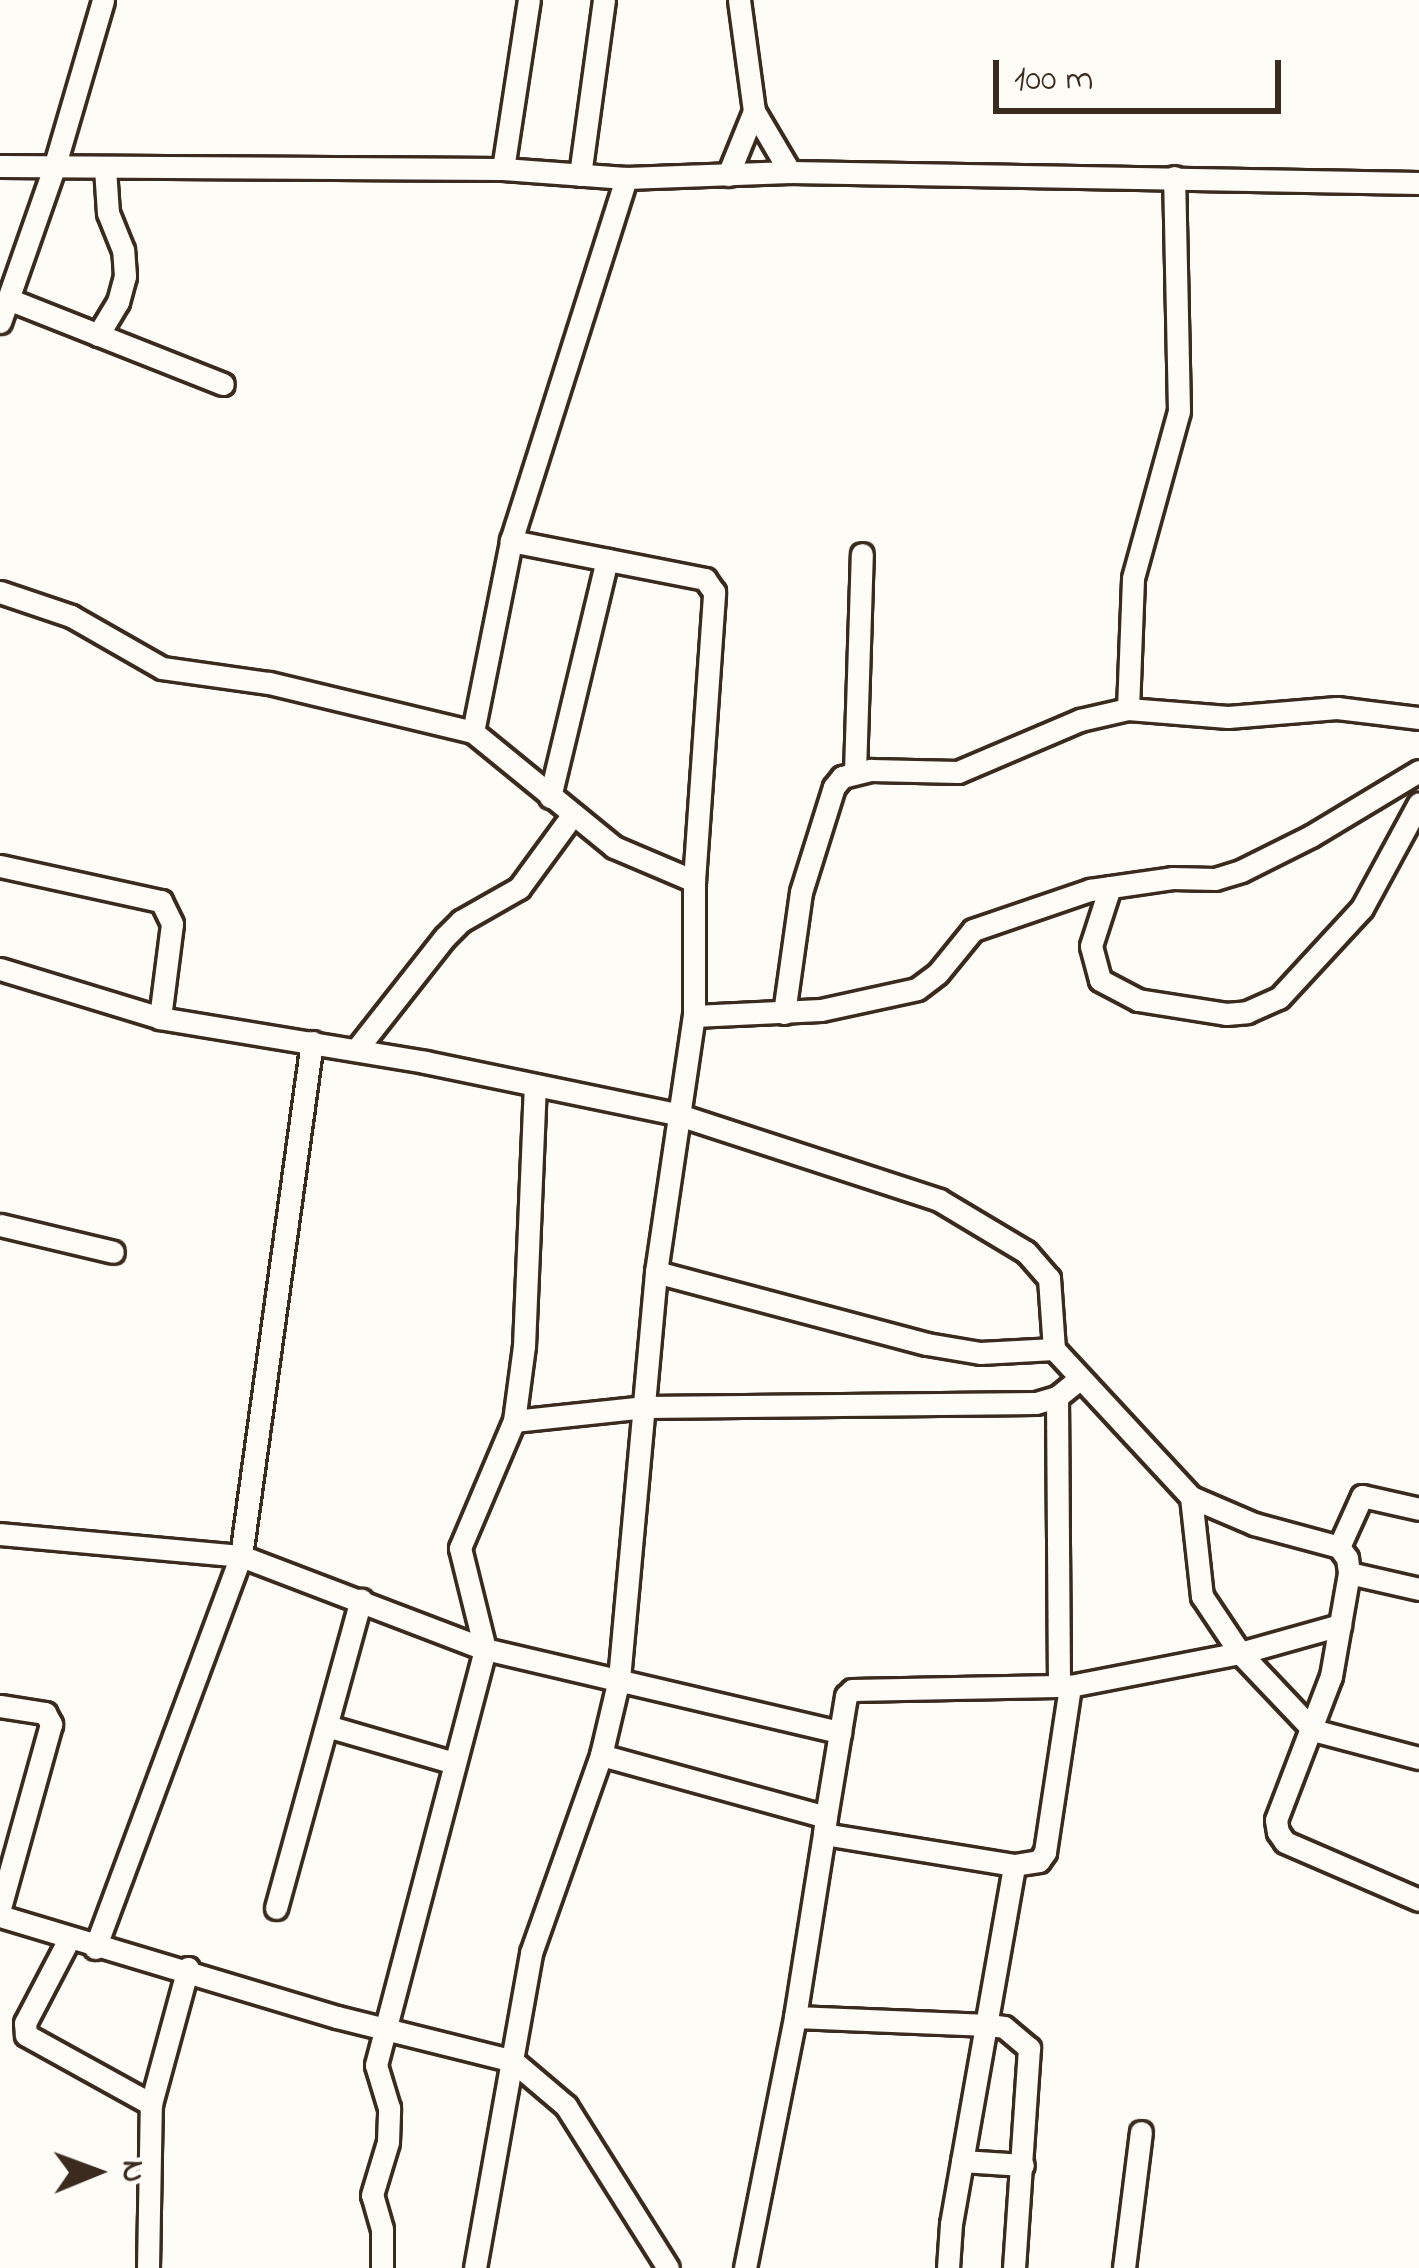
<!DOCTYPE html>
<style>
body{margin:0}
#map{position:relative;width:1419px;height:2268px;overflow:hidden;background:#fdfcf7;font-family:"Indie Flower",sans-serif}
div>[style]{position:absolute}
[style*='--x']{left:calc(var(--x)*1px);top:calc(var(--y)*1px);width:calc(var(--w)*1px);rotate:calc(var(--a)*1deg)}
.roads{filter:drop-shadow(3px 0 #3b2a1e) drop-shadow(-3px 0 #3b2a1e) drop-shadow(0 3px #3b2a1e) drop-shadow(0 -3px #3b2a1e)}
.street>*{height:21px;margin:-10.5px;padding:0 10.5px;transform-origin:10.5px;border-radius:10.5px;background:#fdfcf7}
span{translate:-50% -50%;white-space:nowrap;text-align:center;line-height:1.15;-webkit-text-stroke:10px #fdfcf7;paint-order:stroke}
.north{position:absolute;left:36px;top:2112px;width:120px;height:120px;-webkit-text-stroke:9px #fdfcf7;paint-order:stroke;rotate:89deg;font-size:33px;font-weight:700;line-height:48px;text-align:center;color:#3b2a1e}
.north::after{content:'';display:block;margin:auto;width:42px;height:54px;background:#3b2a1e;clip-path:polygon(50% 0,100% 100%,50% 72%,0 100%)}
.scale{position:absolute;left:993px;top:60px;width:288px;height:54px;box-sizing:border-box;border:6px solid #3b2a1e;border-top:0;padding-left:15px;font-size:36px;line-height:42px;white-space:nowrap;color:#3b2a1e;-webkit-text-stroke:9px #fdfcf7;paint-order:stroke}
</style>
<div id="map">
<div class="roads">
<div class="street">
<div style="--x:739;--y:0;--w:112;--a:82.3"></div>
<div style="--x:754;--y:111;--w:71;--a:59.5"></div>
<div style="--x:0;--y:166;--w:503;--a:0.34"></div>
<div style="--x:503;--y:169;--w:123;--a:4.2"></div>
<div style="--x:626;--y:178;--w:164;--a:-2.1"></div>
<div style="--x:790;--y:172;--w:629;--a:1"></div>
<div style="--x:503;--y:169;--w:171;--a:-81.3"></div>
<div style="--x:580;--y:175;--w:177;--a:-82.2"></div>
<div style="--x:728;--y:175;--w:69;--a:-67.9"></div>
<div style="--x:8;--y:299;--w:231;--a:21.6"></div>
<div style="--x:0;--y:322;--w:163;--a:-70.7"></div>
<div style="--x:54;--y:168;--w:175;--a:-73.7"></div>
<div style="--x:98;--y:335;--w:39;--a:-59"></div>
<div style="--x:118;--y:302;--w:27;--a:-75"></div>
<div style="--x:125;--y:276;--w:26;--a:-94"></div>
<div style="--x:123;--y:250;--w:40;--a:-112"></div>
<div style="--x:108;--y:213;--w:45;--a:-93.8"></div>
<div style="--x:0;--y:592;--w:75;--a:18.7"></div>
<div style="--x:71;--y:616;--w:105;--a:29.7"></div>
<div style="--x:162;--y:668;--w:108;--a:8"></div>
<div style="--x:269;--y:683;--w:210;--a:13.5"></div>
<div style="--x:473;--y:732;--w:182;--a:39.2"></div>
<div style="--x:614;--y:847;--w:87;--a:23"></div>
<div style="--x:1128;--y:709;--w:131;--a:-87.8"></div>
<div style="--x:1133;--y:578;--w:173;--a:-74.6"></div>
<div style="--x:1179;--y:411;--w:234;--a:-91.2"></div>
<div style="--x:473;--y:732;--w:195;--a:-78.7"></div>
<div style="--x:511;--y:541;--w:381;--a:-72.4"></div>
<div style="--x:855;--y:772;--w:218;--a:-88.2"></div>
<div style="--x:550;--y:797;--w:244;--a:-76.5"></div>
<div style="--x:0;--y:866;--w:165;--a:12.3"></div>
<div style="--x:161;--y:901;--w:25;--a:64"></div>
<div style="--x:172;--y:924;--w:95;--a:97.3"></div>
<div style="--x:1110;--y:887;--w:62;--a:107.9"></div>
<div style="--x:1091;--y:946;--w:35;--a:75"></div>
<div style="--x:1100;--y:980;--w:43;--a:27.8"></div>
<div style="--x:1138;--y:1000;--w:89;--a:9"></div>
<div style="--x:1226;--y:1014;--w:21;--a:-5"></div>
<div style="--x:1247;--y:1012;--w:35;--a:-24"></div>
<div style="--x:1279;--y:998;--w:122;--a:-47.3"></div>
<div style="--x:1362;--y:908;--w:119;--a:-61.5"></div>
<div style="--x:0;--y:969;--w:167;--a:17"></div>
<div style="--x:160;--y:1018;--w:269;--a:9.4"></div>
<div style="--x:425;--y:1062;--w:256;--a:11.7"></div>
<div style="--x:676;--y:1114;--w:277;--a:18.1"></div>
<div style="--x:939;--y:1200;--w:101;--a:30.9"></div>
<div style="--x:1026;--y:1252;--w:35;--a:49"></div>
<div style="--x:1049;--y:1278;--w:71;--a:86"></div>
<div style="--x:1054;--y:1349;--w:202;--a:47.2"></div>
<div style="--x:1191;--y:1497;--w:69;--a:23.2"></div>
<div style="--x:1254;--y:1524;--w:88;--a:15.1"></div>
<div style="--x:1339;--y:1547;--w:14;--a:54"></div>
<div style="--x:1347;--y:1558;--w:15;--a:82"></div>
<div style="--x:1349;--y:1573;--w:105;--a:99.9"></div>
<div style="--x:1331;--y:1676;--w:154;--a:110.9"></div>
<div style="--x:1276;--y:1820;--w:12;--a:81"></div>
<div style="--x:1278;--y:1832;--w:12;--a:55"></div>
<div style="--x:1285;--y:1842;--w:146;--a:23.4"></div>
<div style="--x:784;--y:1013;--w:122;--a:-82"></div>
<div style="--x:801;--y:892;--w:110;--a:-72.6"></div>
<div style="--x:834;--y:787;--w:13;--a:-51"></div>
<div style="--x:842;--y:777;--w:30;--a:-14"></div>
<div style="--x:871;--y:770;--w:87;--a:1.3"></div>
<div style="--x:958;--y:772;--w:133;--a:-23.1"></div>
<div style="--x:1080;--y:720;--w:49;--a:-12.9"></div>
<div style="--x:1128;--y:709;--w:100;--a:4.6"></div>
<div style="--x:1228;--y:717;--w:109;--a:-4.7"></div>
<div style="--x:1337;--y:708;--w:83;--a:7"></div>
<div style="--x:694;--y:1016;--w:127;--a:-2.7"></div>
<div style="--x:821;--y:1010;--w:98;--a:-12.3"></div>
<div style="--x:917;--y:989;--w:26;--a:-37"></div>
<div style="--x:938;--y:973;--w:55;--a:-50.9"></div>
<div style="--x:973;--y:930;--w:124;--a:-18.9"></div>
<div style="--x:1090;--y:890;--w:83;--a:-8.3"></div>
<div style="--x:1172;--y:878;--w:43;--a:1.3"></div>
<div style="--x:1215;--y:879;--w:27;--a:-17"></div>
<div style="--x:1241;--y:871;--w:78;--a:-26.6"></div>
<div style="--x:1311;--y:836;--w:126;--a:-31"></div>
<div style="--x:356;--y:1050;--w:144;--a:-51.8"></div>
<div style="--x:445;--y:937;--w:23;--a:-45"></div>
<div style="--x:461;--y:921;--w:67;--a:-29.6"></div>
<div style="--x:519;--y:888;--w:88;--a:-53.8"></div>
<div style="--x:0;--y:1225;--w:116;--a:13.4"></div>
<div style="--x:656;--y:1272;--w:280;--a:14.9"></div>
<div style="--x:927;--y:1344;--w:54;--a:9.6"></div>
<div style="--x:980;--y:1353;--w:74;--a:-3.1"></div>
<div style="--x:1057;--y:1397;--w:289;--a:89.6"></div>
<div style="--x:514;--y:1421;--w:132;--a:-6.1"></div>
<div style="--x:645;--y:1407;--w:391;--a:-0.6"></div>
<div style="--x:1036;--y:1403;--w:22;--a:-16"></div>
<div style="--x:1057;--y:1397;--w:28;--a:-39"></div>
<div style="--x:1191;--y:1497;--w:100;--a:83.7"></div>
<div style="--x:1202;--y:1596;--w:69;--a:56.3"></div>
<div style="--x:1240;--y:1653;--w:106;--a:46.5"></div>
<div style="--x:1313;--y:1730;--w:110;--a:14.8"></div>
<div style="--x:0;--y:1534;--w:242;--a:5.2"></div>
<div style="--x:241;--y:1556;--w:261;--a:20.9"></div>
<div style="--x:485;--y:1649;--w:365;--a:13.2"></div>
<div style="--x:1339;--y:1547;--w:56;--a:-65.7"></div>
<div style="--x:1362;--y:1496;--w:58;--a:12.8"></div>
<div style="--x:1349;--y:1573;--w:72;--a:12.9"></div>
<div style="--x:0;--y:1706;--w:46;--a:8.8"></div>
<div style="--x:45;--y:1713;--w:13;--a:61"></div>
<div style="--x:51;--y:1724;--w:191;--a:105.5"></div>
<div style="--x:327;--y:1726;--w:132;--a:16.2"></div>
<div style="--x:601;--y:1755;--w:233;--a:15.4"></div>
<div style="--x:826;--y:1817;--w:17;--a:97"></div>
<div style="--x:824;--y:1834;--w:193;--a:9.3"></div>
<div style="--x:1014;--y:1865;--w:25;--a:-9"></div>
<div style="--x:1039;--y:1861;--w:11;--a:-56"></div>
<div style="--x:1045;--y:1852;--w:168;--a:-81.4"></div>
<div style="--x:826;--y:1817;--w:123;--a:-80.6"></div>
<div style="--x:846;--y:1696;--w:8;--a:-45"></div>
<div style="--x:852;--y:1690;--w:218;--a:-1.1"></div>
<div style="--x:1070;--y:1686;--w:173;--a:-11"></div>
<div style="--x:1240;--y:1653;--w:104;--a:-15.6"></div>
<div style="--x:824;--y:1834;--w:185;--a:99"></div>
<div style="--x:795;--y:2017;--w:193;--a:2.4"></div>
<div style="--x:988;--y:2025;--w:16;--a:7"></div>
<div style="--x:1004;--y:2027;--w:33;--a:40"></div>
<div style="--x:1029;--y:2048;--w:221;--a:93.9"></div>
<div style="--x:276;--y:1908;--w:320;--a:-74.6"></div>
<div style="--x:0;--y:1916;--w:352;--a:16.7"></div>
<div style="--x:337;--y:2017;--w:181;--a:14"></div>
<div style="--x:513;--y:2061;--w:70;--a:40.3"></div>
<div style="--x:566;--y:2106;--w:191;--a:57.8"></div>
<div style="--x:69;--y:1939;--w:95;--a:117.6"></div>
<div style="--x:25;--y:2023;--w:12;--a:85"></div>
<div style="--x:26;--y:2035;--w:143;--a:28.9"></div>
<div style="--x:95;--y:1948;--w:418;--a:-69.6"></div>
<div style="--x:241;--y:1556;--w:519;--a:-82.14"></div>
<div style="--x:962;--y:2161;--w:61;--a:3.8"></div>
<div style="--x:148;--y:2268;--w:164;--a:-89"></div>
<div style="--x:151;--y:2104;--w:141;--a:-74.8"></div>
<div style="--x:382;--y:2268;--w:39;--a:-90"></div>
<div style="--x:382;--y:2229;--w:35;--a:-106"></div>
<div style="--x:372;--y:2195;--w:55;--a:-73.2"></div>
<div style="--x:388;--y:2142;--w:34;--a:-88"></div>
<div style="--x:389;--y:2108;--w:45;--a:-106.8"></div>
<div style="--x:376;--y:2065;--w:430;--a:-75.3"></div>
<div style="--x:485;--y:1649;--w:104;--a:-103.9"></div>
<div style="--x:460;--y:1548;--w:138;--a:-67"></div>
<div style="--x:514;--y:1421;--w:76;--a:-82.4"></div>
<div style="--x:524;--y:1346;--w:261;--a:-87.6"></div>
<div style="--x:475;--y:2268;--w:320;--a:-79.9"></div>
<div style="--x:531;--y:1953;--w:210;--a:-70.5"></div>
<div style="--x:601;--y:1755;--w:78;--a:-76.7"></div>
<div style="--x:619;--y:1679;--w:409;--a:-84.8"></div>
<div style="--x:656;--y:1272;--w:259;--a:-81.6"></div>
<div style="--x:694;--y:1016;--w:135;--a:-90"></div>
<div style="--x:694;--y:881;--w:290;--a:-86"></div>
<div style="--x:714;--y:592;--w:16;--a:-125"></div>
<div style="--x:705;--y:579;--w:198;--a:-168.9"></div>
<div style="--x:745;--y:2268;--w:256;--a:-78.7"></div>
<div style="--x:948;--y:2268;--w:44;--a:-86.1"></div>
<div style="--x:951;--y:2224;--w:364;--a:-80"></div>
<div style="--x:1124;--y:2268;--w:137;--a:-82.9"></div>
</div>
</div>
<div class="north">N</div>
<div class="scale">100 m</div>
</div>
